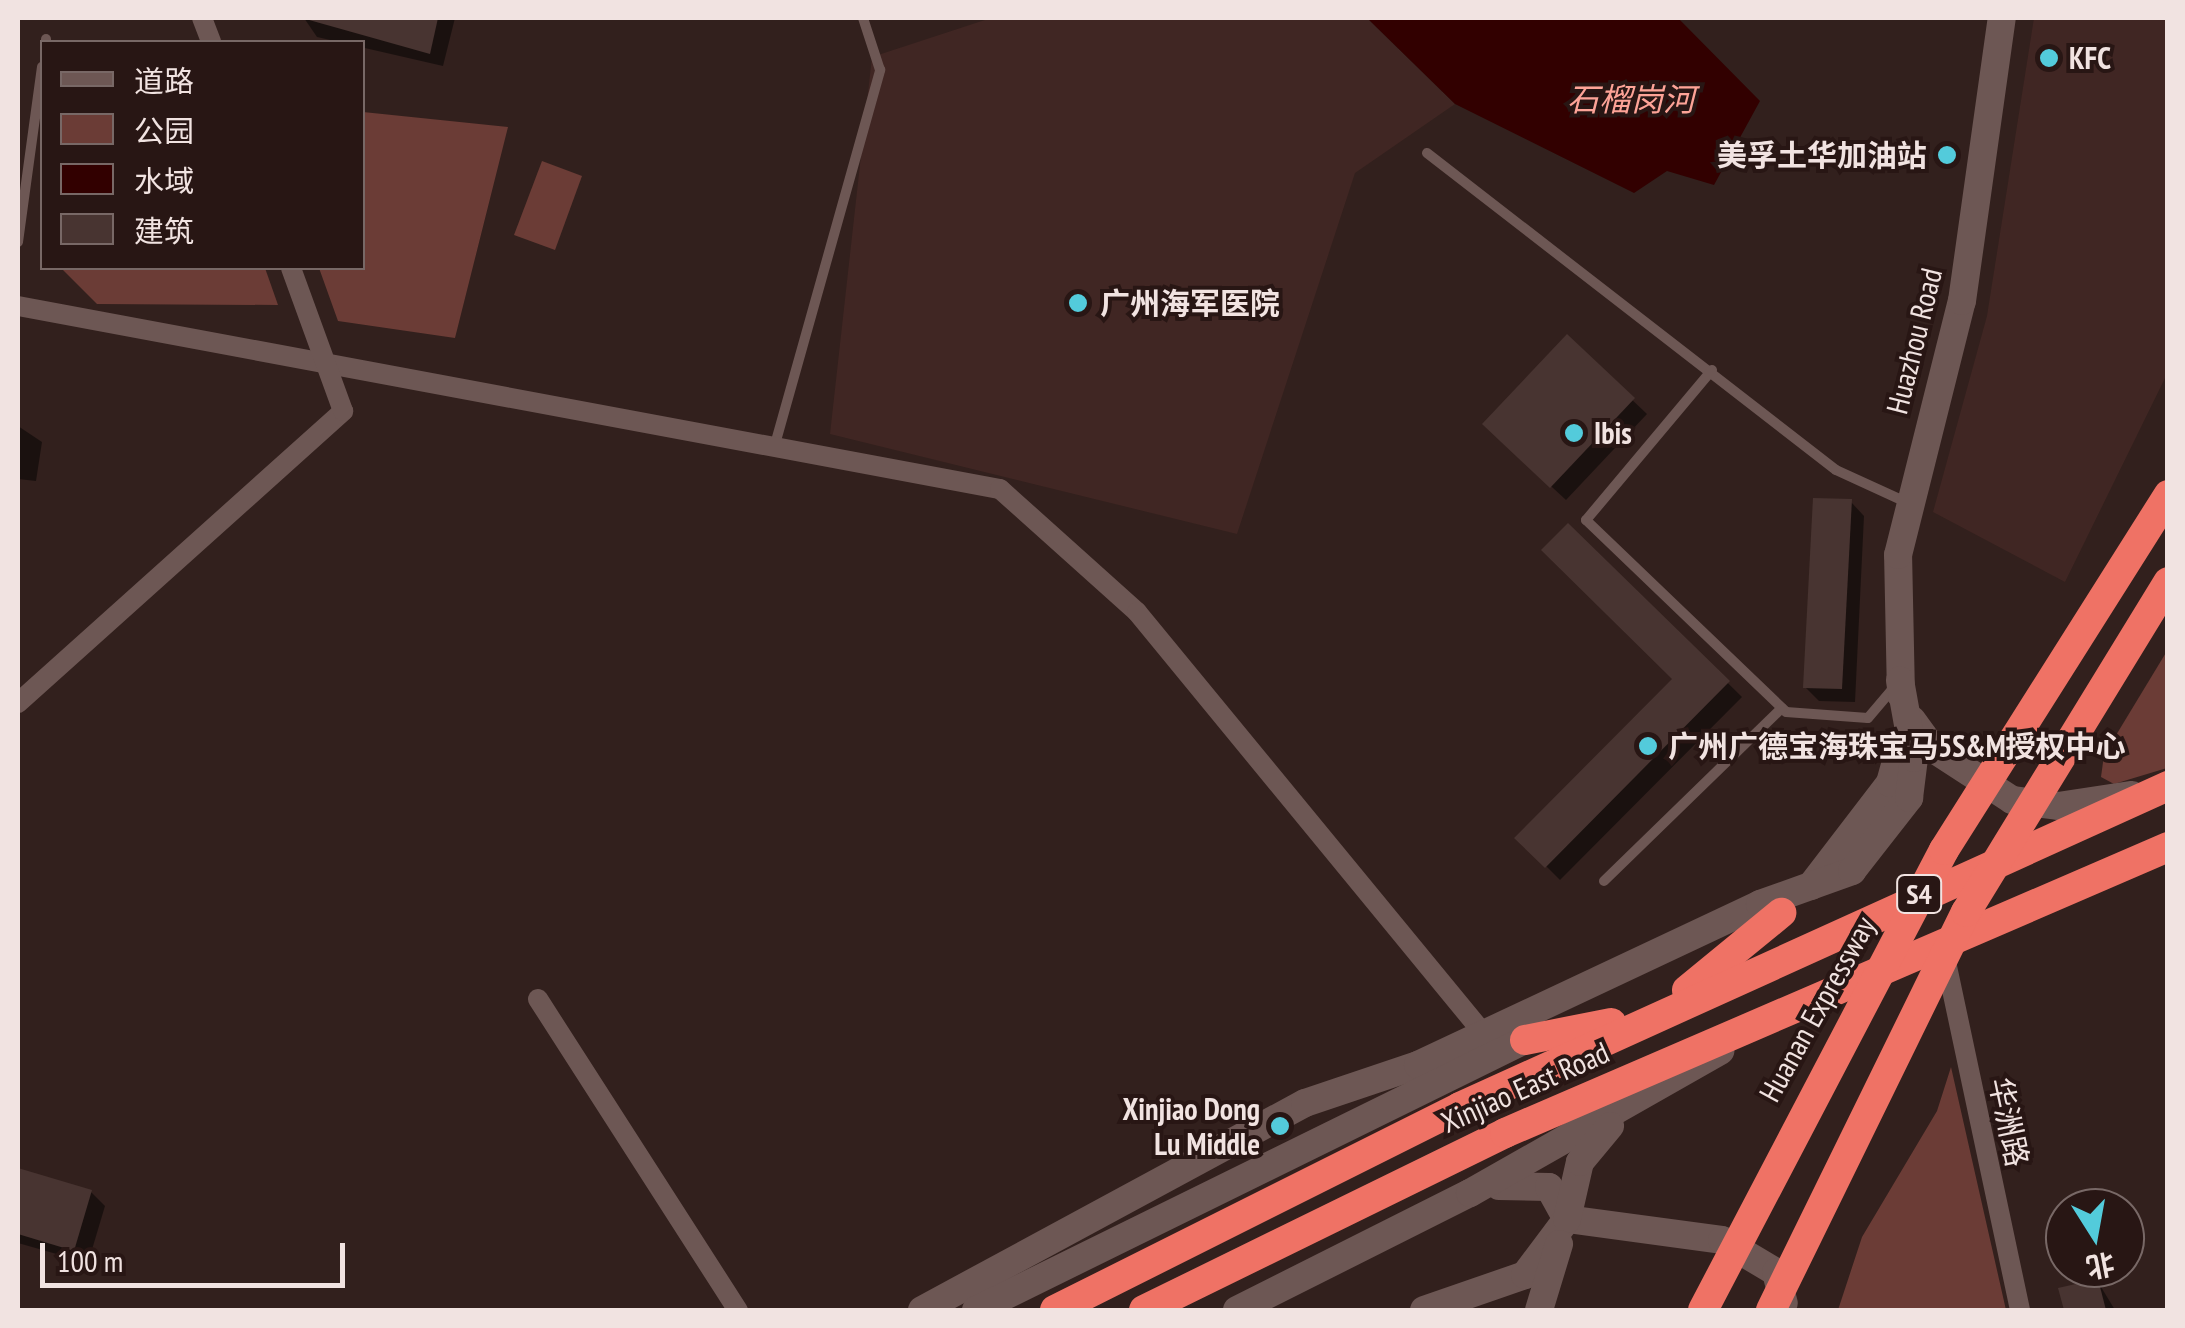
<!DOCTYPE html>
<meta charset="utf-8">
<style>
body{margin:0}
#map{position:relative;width:2185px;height:1328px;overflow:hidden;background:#32201d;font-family:"PT Sans Narrow","Noto Sans SC",sans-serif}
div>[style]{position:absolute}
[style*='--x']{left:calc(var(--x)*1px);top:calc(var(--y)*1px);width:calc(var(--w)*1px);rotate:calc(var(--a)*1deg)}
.built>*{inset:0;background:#402623}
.green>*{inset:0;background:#6b3c36}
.water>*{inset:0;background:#320000}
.shadow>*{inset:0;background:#0007}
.building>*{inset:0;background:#483431}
.lane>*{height:10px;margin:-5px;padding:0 5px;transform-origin:5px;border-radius:5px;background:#6d5754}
.street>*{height:20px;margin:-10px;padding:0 10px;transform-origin:10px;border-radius:10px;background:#6d5754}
.secondary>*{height:28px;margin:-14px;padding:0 14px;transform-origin:14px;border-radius:14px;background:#6d5754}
.highway>*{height:30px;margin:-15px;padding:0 15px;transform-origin:15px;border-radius:15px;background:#ef7265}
.dots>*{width:28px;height:28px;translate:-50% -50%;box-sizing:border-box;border:5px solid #281614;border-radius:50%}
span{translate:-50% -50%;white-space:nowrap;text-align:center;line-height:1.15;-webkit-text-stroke:8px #281614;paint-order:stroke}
.shield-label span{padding:2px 8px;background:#281614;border:2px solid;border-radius:8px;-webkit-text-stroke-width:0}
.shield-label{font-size:28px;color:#f1e3e1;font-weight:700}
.poi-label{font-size:30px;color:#f1e3e1;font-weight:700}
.left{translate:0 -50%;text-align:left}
.right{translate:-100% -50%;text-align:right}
.street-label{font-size:30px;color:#f1e3e1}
.water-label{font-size:32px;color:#fda397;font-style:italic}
.frame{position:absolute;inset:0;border:20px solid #f1e3e1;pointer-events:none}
.legend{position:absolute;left:40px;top:40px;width:325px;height:230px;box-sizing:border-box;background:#281614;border:2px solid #786866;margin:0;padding:12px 18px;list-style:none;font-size:30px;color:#f1e3e1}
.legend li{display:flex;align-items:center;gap:20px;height:50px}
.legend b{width:50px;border:2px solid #786866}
.north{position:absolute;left:2045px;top:1188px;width:100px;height:100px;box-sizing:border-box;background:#281614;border:2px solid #786866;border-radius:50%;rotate:169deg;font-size:28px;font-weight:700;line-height:40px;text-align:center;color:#f1e3e1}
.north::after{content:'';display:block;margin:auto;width:35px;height:45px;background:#53cbdb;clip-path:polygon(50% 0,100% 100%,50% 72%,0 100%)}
.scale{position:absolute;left:40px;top:1243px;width:305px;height:45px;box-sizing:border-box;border:5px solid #f1e3e1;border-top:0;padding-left:12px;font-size:30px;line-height:35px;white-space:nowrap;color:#f1e3e1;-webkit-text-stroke:8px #281614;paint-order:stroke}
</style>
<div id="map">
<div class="built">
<div style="clip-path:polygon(991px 18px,1367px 18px,1455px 104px,1355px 173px,1237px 534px,830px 434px,872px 57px)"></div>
<div style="clip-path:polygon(2034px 18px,2167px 18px,2167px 374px,2065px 582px,1933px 512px,1987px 316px)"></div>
</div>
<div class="green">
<div style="clip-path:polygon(363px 112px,508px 127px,455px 338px,338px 321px,319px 268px,362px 268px)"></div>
<div style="clip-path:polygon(542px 161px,582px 176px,555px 250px,514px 235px)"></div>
<div style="clip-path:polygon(61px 268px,265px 268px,278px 305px,97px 304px)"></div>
<div style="clip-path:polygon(2167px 651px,2167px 768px,2114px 784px,2101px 777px,2104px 755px)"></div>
<div style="clip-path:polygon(1951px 1067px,2006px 1310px,1838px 1310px,1862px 1237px,1937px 1111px)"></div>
</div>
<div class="water">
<div style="clip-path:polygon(1367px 18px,1678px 18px,1760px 101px,1714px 185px,1667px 171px,1634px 193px,1455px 104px)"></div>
</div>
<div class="shadow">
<div style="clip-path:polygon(304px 18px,455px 18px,443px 66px,317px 37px)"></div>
<div style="clip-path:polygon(1567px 338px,1647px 414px,1566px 500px,1499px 438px)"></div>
<div style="clip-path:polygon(18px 426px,42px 442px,36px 481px,18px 479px)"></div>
<div style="clip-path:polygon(1851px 502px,1864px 516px,1855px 702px,1819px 701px,1805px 687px)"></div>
<div style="clip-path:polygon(1568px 526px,1742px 697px,1560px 880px,1518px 838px,1675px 679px)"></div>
<div style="clip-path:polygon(18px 1170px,91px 1192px,105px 1206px,88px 1263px,18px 1243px)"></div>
<div style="clip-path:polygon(2098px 1282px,2115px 1310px,2066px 1310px,2061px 1290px)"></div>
</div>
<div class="building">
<div style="clip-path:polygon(302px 18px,438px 18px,430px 54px)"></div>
<div style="clip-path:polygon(1567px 334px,1635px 398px,1550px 488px,1482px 424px)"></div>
<div style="clip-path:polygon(1813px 498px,1852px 499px,1842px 689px,1803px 688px)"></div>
<div style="clip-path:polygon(1568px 523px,1730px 681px,1545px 868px,1514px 838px,1672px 679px,1541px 550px)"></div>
<div style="clip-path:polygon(18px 1168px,92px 1190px,74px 1251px,18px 1234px)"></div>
<div style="clip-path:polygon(2098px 1279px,2106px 1310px,2064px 1310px,2058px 1288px)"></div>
</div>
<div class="lane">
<div style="--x:46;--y:42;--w:3;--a:-90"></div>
<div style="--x:1427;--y:153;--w:517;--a:37.78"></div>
<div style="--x:1836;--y:470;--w:79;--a:24.6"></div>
<div style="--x:18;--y:242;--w:177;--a:-82.2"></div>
<div style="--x:1712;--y:370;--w:196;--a:130"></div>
<div style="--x:1586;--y:520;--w:277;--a:43.8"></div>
<div style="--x:1786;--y:712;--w:82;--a:4.2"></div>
<div style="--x:1868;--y:718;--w:43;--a:-49.7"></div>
<div style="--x:774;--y:448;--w:393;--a:-74.3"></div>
<div style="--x:880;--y:70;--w:55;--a:-108.1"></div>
<div style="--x:1604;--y:881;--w:248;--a:-44.2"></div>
</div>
<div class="street">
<div style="--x:202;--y:18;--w:26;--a:69"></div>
<div style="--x:18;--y:306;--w:999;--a:10.56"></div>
<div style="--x:1000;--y:489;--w:184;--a:41.9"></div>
<div style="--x:1137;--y:612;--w:545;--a:50.58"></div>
<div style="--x:18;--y:703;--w:437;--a:-41.9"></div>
<div style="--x:343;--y:411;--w:152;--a:-110"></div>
<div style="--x:1945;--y:957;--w:361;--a:78"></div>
<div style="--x:538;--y:999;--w:370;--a:57.3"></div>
</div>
<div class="secondary">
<div style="--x:1901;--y:695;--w:140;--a:-91.2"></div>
<div style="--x:1898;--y:555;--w:262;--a:-75.9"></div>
<div style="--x:1962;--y:301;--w:286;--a:-82"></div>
<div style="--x:1912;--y:720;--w:34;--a:54"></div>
<div style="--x:1932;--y:748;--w:95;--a:33"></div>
<div style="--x:2012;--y:800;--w:46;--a:7.4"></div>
<div style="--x:2058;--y:806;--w:75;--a:-8.5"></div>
<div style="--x:1811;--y:886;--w:130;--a:-52.5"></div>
<div style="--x:1890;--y:783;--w:41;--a:-74.6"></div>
<div style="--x:1499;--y:1186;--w:50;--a:1.1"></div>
<div style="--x:1549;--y:1187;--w:37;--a:61"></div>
<div style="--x:1567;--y:1219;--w:156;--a:7.7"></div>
<div style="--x:1722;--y:1240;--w:63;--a:30.7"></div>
<div style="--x:1776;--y:1272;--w:32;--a:76"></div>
<div style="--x:922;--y:1310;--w:435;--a:-28.4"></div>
<div style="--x:1305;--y:1103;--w:119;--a:-18.6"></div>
<div style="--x:1418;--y:1065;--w:378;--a:-25.2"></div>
<div style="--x:1760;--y:904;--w:98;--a:-19.7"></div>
<div style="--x:1852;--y:871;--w:93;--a:-52"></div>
<div style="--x:1909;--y:798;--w:40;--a:-82.9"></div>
<div style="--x:1914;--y:758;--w:79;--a:-100.2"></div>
<div style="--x:976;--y:1310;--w:612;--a:-26.19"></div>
<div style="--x:1237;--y:1310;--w:261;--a:-26.7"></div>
<div style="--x:1470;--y:1193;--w:288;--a:-29.6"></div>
<div style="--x:1424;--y:1310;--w:107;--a:-19.1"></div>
<div style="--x:1525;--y:1275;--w:70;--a:-53.1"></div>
<div style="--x:1567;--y:1219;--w:58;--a:-77.2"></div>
<div style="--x:1580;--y:1162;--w:47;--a:-50.2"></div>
<div style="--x:1539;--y:1310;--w:69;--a:-73.1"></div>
</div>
<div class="highway">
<div style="--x:1687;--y:990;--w:122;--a:-39.3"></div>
<div style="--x:1525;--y:1040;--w:88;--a:-11.2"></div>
<div style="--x:1055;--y:1310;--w:453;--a:-26.6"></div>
<div style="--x:1460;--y:1107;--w:777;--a:-24.39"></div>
<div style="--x:1144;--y:1310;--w:402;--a:-26.1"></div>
<div style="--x:1505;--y:1133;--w:722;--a:-23.33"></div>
<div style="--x:1703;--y:1310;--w:519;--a:-62.35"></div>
<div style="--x:1944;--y:850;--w:420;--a:-57.7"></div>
<div style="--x:1771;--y:1310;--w:443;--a:-63.9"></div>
<div style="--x:1966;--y:912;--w:387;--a:-58.5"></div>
</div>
<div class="dots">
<div style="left:2049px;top:58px;background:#53cbdb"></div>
<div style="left:1947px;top:155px;background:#53cbdb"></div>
<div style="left:1078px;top:303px;background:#53cbdb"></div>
<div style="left:1574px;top:433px;background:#53cbdb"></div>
<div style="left:1648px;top:746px;background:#53cbdb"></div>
<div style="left:1280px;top:1126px;background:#53cbdb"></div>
</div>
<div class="shield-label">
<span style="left:1919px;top:894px">S4</span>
</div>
<div class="poi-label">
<span class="left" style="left:2069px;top:58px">KFC</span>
<span class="right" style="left:1927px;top:155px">美孚土华加油站</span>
<span class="left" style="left:1100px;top:303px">广州海军医院</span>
<span class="left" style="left:1594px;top:433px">Ibis</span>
<span class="left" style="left:1668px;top:746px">广州广德宝海珠宝马5S&amp;M授权中心</span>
<span class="right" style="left:1260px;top:1126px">Xinjiao Dong<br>Lu Middle</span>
</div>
<div class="street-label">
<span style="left:1914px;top:341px;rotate:-76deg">Huazhou Road</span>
<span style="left:1817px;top:1009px;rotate:-61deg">Huanan Expressway</span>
<span style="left:1525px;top:1087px;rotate:-24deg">Xinjiao East Road</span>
<span style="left:2009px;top:1122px;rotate:78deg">华洲路</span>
</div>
<div class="water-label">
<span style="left:1631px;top:99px">石榴岗河</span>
</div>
<div class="frame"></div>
<ul class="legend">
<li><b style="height:12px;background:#6d5754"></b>道路</li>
<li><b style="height:28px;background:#6b3c36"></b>公园</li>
<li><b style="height:28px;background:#320000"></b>水域</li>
<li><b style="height:28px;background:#483431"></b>建筑</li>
</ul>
<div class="north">北</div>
<div class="scale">100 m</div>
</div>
